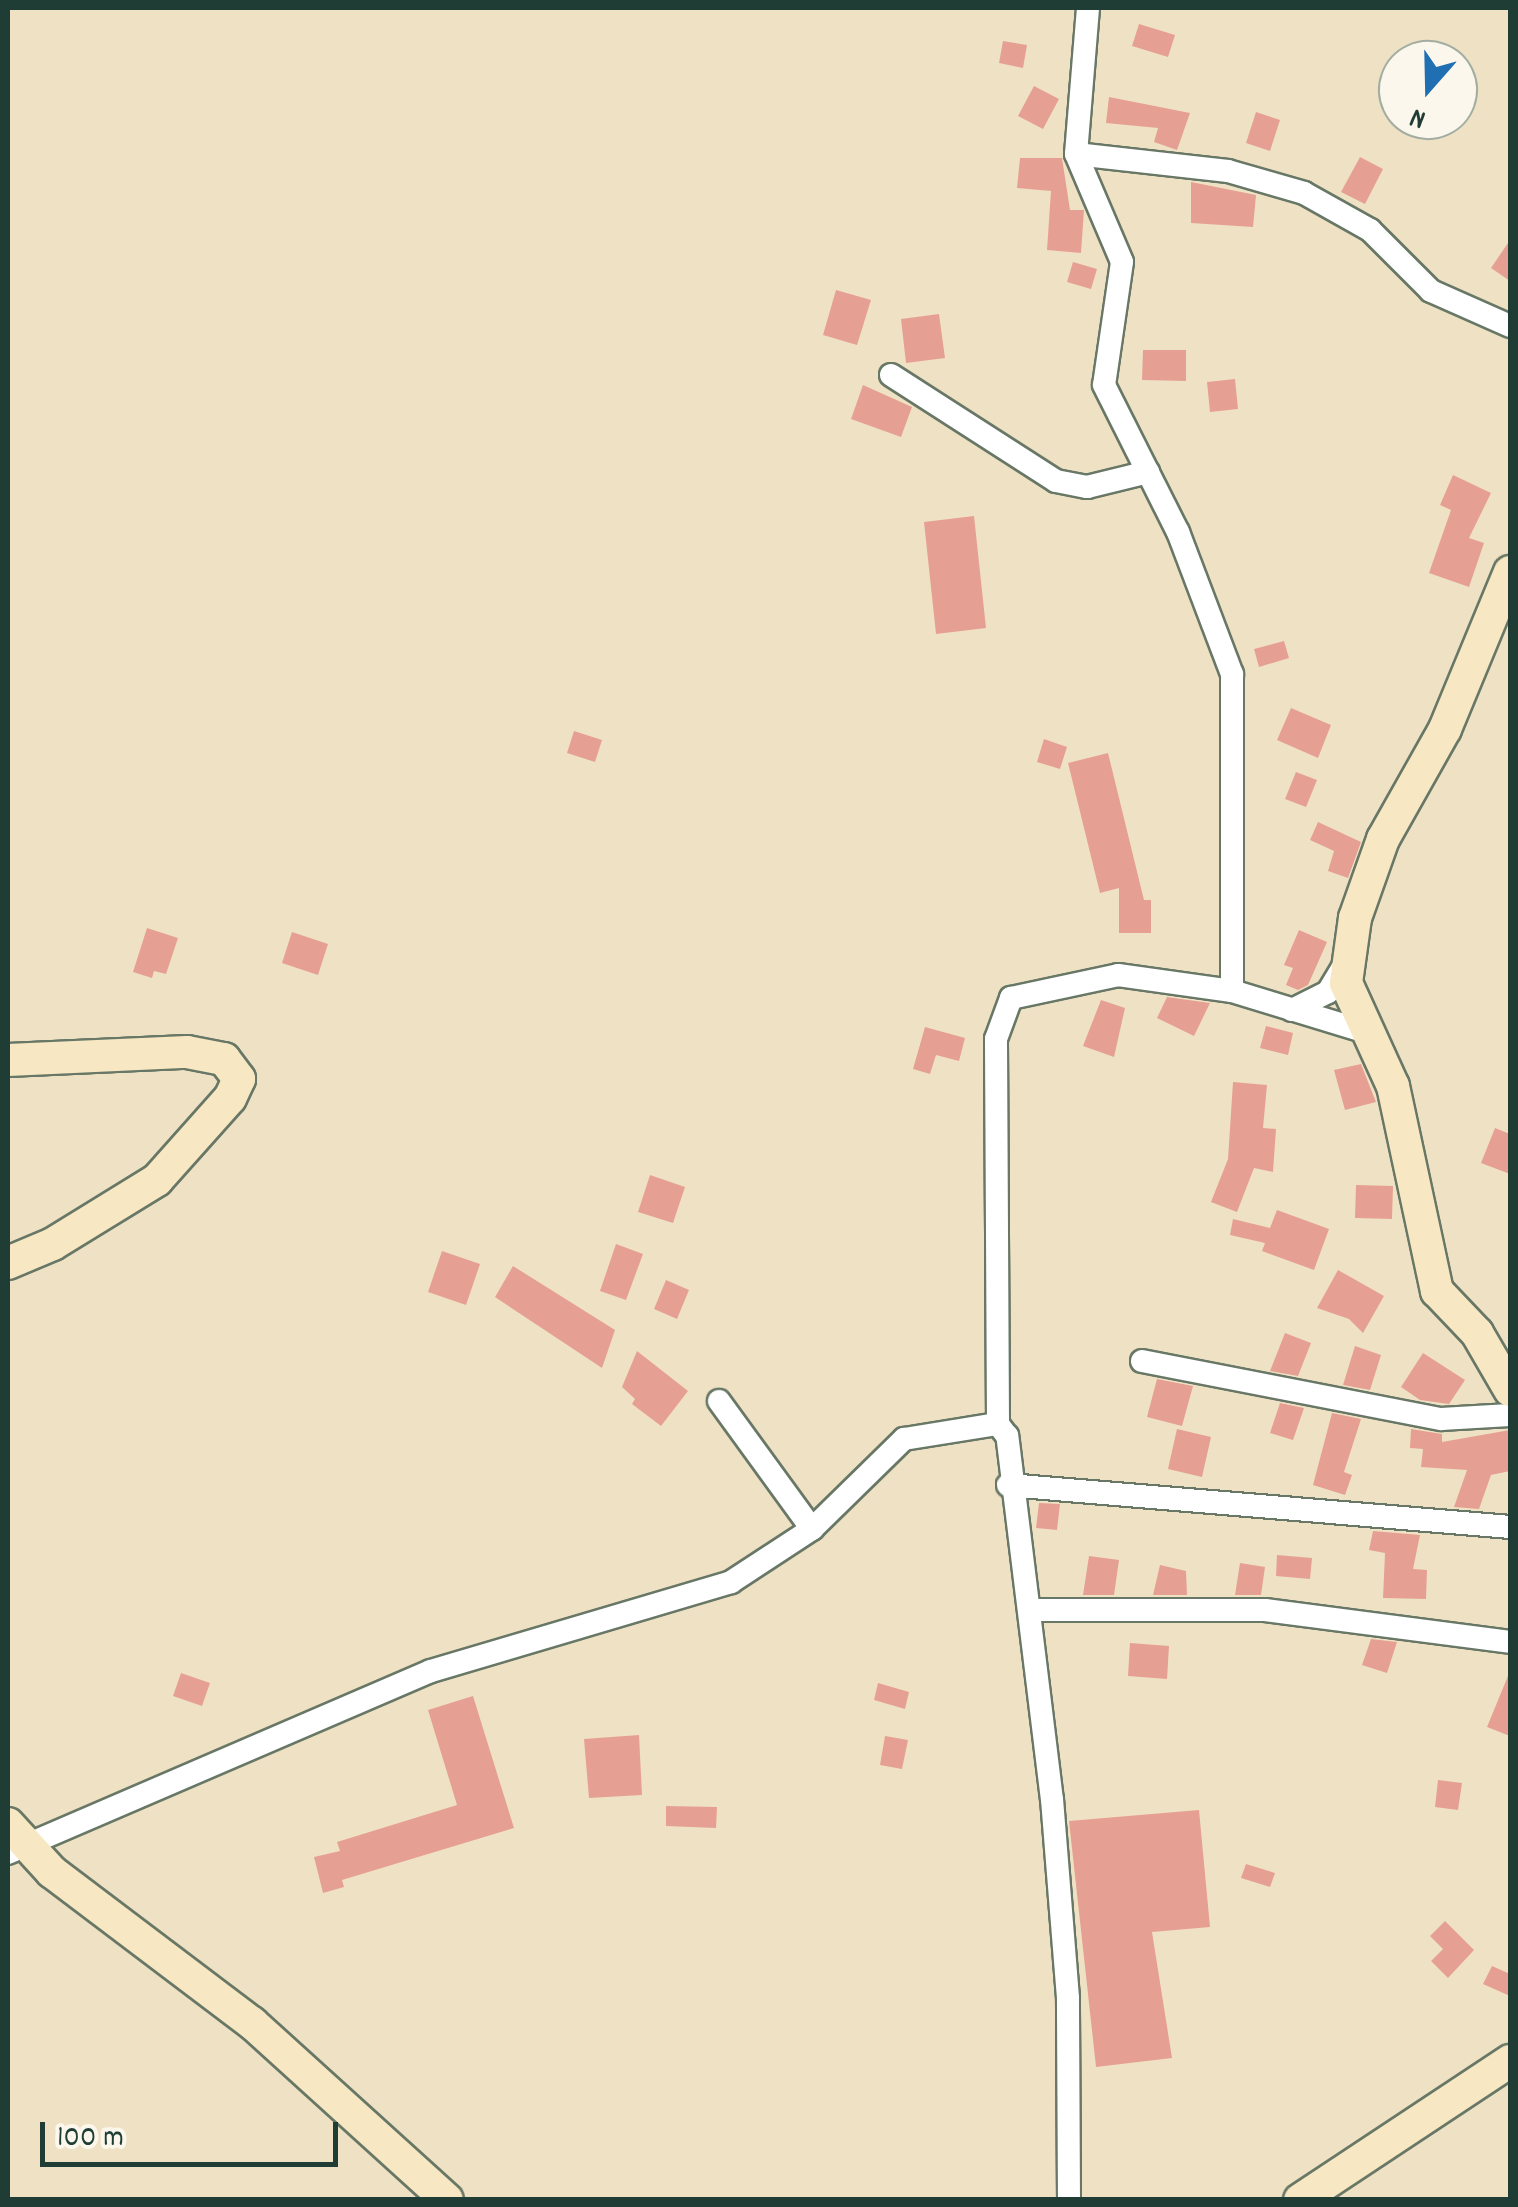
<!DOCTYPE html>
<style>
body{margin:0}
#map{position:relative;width:1518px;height:2207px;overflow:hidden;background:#efe2c4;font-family:Dekko,sans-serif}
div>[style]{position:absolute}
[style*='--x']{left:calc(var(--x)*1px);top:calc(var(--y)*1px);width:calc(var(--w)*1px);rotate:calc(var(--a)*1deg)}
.building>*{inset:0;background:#e6a093}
.roads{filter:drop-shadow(2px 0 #687766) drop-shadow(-2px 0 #687766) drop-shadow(0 2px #687766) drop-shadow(0 -2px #687766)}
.street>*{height:22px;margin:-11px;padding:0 11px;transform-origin:11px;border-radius:11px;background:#fff}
.secondary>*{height:32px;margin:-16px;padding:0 16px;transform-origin:16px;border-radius:16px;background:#f7e8c3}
span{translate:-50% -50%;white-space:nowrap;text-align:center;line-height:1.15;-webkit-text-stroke:8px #fbf7ec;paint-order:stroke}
.frame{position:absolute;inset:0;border:10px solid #1f3d34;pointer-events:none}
.north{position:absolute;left:1378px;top:40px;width:100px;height:100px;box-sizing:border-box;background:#fbf7ec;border:2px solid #a3ada2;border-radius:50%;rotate:200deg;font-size:28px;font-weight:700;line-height:40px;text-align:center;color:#1f3d34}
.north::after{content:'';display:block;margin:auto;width:35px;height:45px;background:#1f6fb2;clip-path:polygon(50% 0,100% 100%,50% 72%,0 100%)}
.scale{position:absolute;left:40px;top:2122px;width:298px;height:45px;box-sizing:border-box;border:5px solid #1f3d34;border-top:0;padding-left:12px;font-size:30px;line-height:35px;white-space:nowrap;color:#1f3d34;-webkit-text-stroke:8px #fbf7ec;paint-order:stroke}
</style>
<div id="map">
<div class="building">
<div style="clip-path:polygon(1139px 24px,1175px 35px,1168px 57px,1132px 46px)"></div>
<div style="clip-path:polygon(1003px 41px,1027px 45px,1023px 68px,999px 63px)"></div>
<div style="clip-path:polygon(1034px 86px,1059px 99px,1043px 129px,1018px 116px)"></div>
<div style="clip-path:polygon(1109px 97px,1190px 113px,1177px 150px,1154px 142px,1158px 128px,1106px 123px)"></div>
<div style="clip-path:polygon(1256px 112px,1280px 120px,1270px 151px,1246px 143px)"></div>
<div style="clip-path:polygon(1360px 157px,1383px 169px,1365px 204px,1341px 192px)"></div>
<div style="clip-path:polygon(1020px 158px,1062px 158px,1070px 210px,1084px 210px,1081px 253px,1047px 250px,1051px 191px,1017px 188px)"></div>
<div style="clip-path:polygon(1191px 182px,1256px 195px,1253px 227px,1191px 223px)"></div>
<div style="clip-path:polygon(1510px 240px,1510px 281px,1491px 268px)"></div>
<div style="clip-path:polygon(1073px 262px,1097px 269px,1091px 289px,1067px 282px)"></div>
<div style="clip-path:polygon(836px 290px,871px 300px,857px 345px,823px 335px)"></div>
<div style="clip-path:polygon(939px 314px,945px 358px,906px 363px,901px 319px)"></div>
<div style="clip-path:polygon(1143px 350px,1186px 350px,1186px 381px,1142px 380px)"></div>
<div style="clip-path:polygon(1235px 379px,1238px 409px,1210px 412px,1207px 382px)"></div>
<div style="clip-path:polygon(863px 385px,912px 407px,901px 437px,851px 419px)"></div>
<div style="clip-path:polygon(1453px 475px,1491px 493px,1469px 538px,1484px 543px,1469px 587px,1429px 573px,1451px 510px,1440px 505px)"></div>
<div style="clip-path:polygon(974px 516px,986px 628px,936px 634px,924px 522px)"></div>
<div style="clip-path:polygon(1284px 641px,1289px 658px,1259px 667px,1254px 649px)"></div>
<div style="clip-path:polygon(1291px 708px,1331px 725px,1318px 758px,1277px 740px)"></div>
<div style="clip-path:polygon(574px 731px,602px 740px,595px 762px,567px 753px)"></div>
<div style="clip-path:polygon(1044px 739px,1067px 747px,1060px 769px,1037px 762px)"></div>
<div style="clip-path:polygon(1108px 753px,1144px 900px,1151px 900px,1151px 933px,1119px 933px,1119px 888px,1100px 893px,1068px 763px)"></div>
<div style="clip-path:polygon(1296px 772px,1317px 780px,1306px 807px,1285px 799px)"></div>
<div style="clip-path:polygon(1318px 822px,1361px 842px,1348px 878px,1328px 871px,1334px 851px,1310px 840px)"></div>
<div style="clip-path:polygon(147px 928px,178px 938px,166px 974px,154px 971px,152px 978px,133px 972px)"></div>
<div style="clip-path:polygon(1299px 930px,1327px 942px,1308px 985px,1298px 990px,1286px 985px,1293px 968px,1284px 965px)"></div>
<div style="clip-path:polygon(292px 932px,328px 944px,318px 975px,282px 963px)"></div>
<div style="clip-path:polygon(1167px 997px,1210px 1003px,1194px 1036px,1157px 1018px)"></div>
<div style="clip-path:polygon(1101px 1000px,1125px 1008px,1114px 1057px,1083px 1046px)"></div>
<div style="clip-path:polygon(1266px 1026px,1293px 1033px,1288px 1055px,1260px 1048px)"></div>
<div style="clip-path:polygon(925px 1027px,965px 1038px,959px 1061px,936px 1055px,930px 1074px,913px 1069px)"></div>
<div style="clip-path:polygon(1361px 1064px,1376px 1102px,1345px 1110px,1334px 1070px)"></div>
<div style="clip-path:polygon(1233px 1082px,1267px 1085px,1263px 1128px,1276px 1129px,1273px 1172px,1254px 1168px,1237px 1212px,1211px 1202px,1228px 1159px)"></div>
<div style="clip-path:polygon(1495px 1128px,1510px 1134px,1510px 1174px,1481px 1163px)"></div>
<div style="clip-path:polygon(650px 1175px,685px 1187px,673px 1223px,638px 1212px)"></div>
<div style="clip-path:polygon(1356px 1185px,1393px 1186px,1392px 1219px,1355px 1218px)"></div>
<div style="clip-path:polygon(1277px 1210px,1329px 1229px,1314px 1270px,1262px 1251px,1265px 1243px,1230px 1235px,1233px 1219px,1270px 1228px)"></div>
<div style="clip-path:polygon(616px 1244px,643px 1254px,626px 1300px,600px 1291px)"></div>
<div style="clip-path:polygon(442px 1251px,480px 1264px,466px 1305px,428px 1292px)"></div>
<div style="clip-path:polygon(513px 1266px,615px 1330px,602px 1368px,495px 1297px)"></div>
<div style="clip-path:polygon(1338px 1270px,1384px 1296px,1363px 1333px,1349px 1319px,1317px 1308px)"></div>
<div style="clip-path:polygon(666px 1280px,689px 1290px,677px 1319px,654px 1309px)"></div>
<div style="clip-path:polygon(1285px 1333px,1311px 1343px,1298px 1376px,1270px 1371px)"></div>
<div style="clip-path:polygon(1355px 1346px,1381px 1355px,1370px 1390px,1343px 1385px)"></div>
<div style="clip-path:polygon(637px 1351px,688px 1391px,661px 1426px,632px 1404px,635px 1399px,622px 1387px)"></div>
<div style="clip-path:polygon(1423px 1353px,1465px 1380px,1449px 1404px,1420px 1400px,1401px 1387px)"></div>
<div style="clip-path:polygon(1157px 1379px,1193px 1386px,1182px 1426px,1147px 1417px)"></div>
<div style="clip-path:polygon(1280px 1403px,1304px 1408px,1293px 1440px,1270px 1433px)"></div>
<div style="clip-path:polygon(1332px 1413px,1361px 1419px,1344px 1472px,1352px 1475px,1345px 1495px,1313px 1485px)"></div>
<div style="clip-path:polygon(1177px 1429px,1211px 1437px,1202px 1477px,1168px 1469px)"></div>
<div style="clip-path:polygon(1411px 1429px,1442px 1434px,1442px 1442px,1510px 1430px,1510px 1471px,1491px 1475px,1479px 1509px,1454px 1507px,1467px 1470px,1421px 1467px,1423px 1449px,1410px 1448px)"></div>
<div style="clip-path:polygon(1039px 1503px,1060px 1504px,1057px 1530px,1036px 1528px)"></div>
<div style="clip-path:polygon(1373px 1531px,1420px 1535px,1413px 1569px,1427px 1570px,1426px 1599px,1383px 1598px,1385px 1553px,1369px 1550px)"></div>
<div style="clip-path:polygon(1277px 1555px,1312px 1558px,1310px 1579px,1276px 1576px)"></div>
<div style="clip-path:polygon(1089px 1556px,1119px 1560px,1114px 1595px,1083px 1595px)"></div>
<div style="clip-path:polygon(1240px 1563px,1265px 1567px,1261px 1595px,1235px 1595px)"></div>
<div style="clip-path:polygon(1160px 1565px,1186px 1571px,1187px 1595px,1153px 1595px)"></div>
<div style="clip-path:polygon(1371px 1639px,1397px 1642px,1387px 1673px,1362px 1665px)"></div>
<div style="clip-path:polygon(1130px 1643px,1169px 1646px,1167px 1679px,1128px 1676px)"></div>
<div style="clip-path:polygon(1510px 1671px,1510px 1736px,1487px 1727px)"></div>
<div style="clip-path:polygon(181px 1673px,210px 1683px,202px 1706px,173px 1696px)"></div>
<div style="clip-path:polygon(878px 1683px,909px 1692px,905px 1709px,874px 1700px)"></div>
<div style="clip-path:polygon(473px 1696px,514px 1828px,342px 1880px,344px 1887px,323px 1893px,314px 1857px,340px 1851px,337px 1842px,457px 1805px,428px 1710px)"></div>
<div style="clip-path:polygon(639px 1735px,642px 1795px,589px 1798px,584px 1739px)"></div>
<div style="clip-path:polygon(885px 1736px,908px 1740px,902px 1769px,880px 1765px)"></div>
<div style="clip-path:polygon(1438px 1780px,1462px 1783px,1458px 1810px,1435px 1807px)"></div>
<div style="clip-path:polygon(666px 1806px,717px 1807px,716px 1828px,666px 1826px)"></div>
<div style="clip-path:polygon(1199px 1810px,1210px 1927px,1152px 1932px,1172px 2058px,1096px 2067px,1069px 1821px)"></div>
<div style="clip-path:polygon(1246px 1864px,1275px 1873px,1270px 1887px,1241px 1878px)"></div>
<div style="clip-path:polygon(1445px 1921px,1474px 1950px,1448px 1978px,1431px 1961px,1443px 1949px,1430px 1936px)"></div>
<div style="clip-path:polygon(1492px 1966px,1510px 1974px,1510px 1996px,1483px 1984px)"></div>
</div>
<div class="roads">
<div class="street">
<div style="--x:1088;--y:8;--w:146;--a:94.7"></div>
<div style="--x:1076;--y:154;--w:117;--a:66.9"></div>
<div style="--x:1122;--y:262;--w:124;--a:98.3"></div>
<div style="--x:1104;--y:385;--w:165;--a:63.3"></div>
<div style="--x:1178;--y:532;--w:152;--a:69.2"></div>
<div style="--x:1232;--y:674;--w:317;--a:90"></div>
<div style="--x:1232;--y:991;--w:143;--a:17"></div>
<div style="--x:1076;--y:154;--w:153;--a:6.4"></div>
<div style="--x:1228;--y:171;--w:79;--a:16.1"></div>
<div style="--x:1304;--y:193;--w:76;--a:29.3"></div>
<div style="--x:1370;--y:230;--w:86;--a:45"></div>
<div style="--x:1431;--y:291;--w:86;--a:23.9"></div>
<div style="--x:891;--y:375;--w:196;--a:32.7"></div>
<div style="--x:1056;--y:481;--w:32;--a:11"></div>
<div style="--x:1087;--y:487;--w:63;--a:-13.8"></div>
<div style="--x:1292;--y:1010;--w:40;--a:-26.6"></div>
<div style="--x:1328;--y:992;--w:33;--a:-59"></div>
<div style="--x:1142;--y:1361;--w:305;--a:11"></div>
<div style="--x:1441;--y:1419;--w:69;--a:-3.3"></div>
<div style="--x:719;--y:1401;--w:158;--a:54"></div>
<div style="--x:1008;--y:1485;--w:504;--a:4.78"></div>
<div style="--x:1029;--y:1610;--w:236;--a:0"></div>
<div style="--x:1265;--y:1610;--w:247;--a:7.4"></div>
<div style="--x:8;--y:1853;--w:460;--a:-23.3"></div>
<div style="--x:431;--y:1671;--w:313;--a:-16.5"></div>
<div style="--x:731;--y:1582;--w:97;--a:-33.2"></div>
<div style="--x:812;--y:1529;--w:129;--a:-44.4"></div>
<div style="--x:904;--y:1439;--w:95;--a:-9.1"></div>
<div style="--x:1069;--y:2200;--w:202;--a:-90.3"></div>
<div style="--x:1068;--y:1998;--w:199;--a:-94.6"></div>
<div style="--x:1052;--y:1800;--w:367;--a:-97"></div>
<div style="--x:1007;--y:1436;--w:15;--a:-127"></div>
<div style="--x:998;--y:1424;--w:385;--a:-90.3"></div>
<div style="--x:996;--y:1039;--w:44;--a:-69.9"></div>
<div style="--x:1011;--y:998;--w:109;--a:-12.1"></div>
<div style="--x:1118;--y:975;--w:115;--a:8"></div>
</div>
<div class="secondary">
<div style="--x:1510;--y:572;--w:170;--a:112.5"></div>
<div style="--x:1445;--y:729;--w:126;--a:119.4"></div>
<div style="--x:1383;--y:839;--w:84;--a:109.5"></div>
<div style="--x:1355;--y:918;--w:66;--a:97.9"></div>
<div style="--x:1346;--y:983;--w:113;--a:65.5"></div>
<div style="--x:1393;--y:1086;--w:210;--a:77.9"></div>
<div style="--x:1437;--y:1291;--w:58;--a:46.4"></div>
<div style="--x:1477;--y:1333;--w:66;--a:59.9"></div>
<div style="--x:8;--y:1060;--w:179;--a:-2.6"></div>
<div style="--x:187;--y:1052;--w:38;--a:11"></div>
<div style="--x:224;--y:1059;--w:25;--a:53"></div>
<div style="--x:239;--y:1079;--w:21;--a:115"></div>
<div style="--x:230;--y:1098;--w:110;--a:131.7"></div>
<div style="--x:157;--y:1180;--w:122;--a:148.4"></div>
<div style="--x:53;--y:1244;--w:49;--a:157.1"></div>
<div style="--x:8;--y:1824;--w:65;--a:47.5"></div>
<div style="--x:52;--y:1872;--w:251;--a:37.1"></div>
<div style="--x:252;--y:2023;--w:263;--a:42.2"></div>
<div style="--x:1300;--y:2200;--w:252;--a:-33.5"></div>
</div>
</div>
<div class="frame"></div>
<div class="north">N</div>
<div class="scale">100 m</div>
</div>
